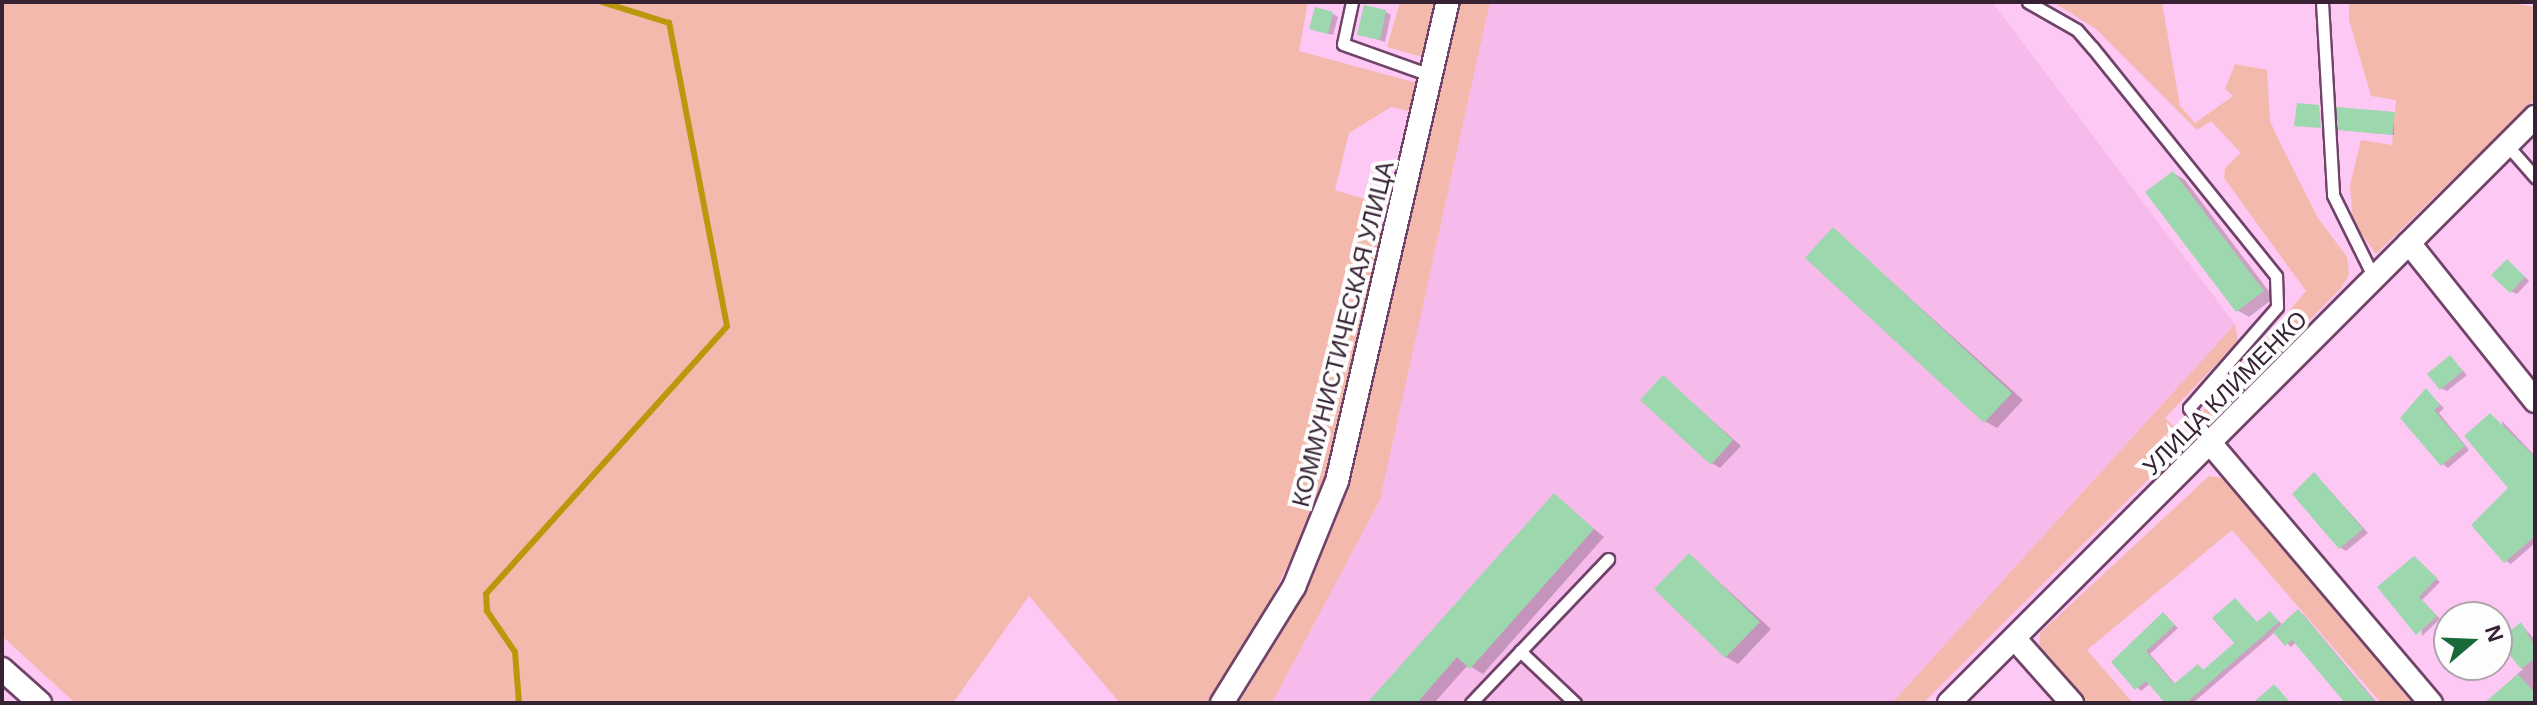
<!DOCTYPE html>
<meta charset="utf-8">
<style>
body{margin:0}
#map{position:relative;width:2537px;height:705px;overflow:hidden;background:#fec8f4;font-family:Arial,sans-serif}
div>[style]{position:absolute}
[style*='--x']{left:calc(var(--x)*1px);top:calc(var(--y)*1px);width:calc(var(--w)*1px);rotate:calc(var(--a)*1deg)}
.built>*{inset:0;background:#f6baeb}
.green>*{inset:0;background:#f3b9ad}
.shadow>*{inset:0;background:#0003}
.stream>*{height:6px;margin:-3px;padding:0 3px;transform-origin:3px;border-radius:3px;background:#ba980e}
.building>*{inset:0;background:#9dd7ad}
.roads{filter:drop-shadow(2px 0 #704369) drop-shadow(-2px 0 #704369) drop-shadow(0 2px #704369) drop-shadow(0 -2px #704369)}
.lane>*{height:11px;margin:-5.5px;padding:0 5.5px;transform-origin:5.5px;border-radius:5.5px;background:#fff}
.street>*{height:22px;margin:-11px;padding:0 11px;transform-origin:11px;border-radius:11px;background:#fff}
span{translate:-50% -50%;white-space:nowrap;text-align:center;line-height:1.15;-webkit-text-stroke:8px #fdfdfd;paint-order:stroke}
.street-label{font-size:24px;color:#372233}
.frame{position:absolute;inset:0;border:4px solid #372233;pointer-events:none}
.north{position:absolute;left:2433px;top:601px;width:80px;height:80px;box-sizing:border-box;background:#fdfdfd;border:2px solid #aea5ac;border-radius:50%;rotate:71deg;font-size:22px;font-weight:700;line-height:32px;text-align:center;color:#372233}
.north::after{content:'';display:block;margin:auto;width:28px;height:36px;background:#186a3b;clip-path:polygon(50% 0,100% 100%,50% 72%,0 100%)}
</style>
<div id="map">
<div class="built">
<div style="clip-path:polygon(1490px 2px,1992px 2px,2235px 324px,1892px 703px,1272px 703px,1380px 500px)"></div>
</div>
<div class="green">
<div style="clip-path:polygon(2px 2px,1308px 2px,1299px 51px,1417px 83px,1409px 111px,1391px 107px,1349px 133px,1335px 190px,1371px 201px,1385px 231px,1357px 350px,1317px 506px,1246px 650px,1211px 703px,1120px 703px,1029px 596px,953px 703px,75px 703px,2px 636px)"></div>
<div style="clip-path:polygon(1400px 2px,1439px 2px,1426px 58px,1387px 47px)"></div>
<div style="clip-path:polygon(1456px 2px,1490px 2px,1380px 500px,1272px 703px,1239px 703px,1300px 599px,1343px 497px)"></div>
<div style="clip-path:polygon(2053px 2px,2162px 2px,2180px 106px,2195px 123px,2233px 96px,2225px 89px,2235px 64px,2267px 70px,2270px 121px,2282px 147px,2318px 218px,2347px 257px,2349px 275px,2341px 288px,2208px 422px,2200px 415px,2306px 291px,2224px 178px,2225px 168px,2241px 153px,2211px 121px,2197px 130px,2096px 29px)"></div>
<div style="clip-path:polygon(2349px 2px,2505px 2px,2535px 7px,2535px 99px,2376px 254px,2353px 222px,2350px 185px,2361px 140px,2392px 145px,2396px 100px,2371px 96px,2349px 20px)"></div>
<div style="clip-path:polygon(2235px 324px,2238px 341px,2165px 418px,2188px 440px,1923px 703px,1892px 703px)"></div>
<div style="clip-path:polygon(2209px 476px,2223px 478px,2412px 703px,2381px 703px,2232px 530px,2087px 650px,2133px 703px,2087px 703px,2062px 676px,2039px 650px,2040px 633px)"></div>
</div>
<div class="shadow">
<div style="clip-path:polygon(1386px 12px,1391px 15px,1385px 42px,1359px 34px)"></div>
<div style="clip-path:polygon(1333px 14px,1338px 17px,1333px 35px,1317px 31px)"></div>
<div style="clip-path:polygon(2394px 114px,2394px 135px,2342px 130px)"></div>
<div style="clip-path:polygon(2173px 173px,2185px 180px,2274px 298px,2249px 317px,2237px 310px)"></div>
<div style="clip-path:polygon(1834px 230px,2023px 400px,1997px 428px,1985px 421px)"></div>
<div style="clip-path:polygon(2512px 265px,2529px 281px,2517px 294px,2511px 291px)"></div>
<div style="clip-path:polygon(2450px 358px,2467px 375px,2447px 391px,2441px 388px)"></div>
<div style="clip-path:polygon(1663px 377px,1741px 446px,1720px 468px,1712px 463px)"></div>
<div style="clip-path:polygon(2426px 391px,2444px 408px,2439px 413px,2469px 450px,2448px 468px,2443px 464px)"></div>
<div style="clip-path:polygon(2502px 421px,2535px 456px,2535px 543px,2511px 564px,2506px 561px,2511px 488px)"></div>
<div style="clip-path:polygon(2315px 474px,2368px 533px,2346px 551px,2341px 548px)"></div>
<div style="clip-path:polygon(1554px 496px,1604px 537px,1483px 674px,1468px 665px,1434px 703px,1369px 703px)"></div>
<div style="clip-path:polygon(1689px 555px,1771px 629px,1738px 664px,1726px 657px)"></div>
<div style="clip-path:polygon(2415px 558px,2440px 582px,2422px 600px,2440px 619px,2422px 636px)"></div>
<div style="clip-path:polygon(2235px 600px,2258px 624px,2270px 613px,2283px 625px,2298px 612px,2303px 614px,2377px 703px,2347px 703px,2296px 642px,2291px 647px,2275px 632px,2193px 703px,2168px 703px,2151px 683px,2141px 691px,2114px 662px,2164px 614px,2178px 628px,2150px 654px,2176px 685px,2198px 666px,2205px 671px,2237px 643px)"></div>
<div style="clip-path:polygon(2521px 624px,2535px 640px,2535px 703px,2486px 703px,2523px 669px,2501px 642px)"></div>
</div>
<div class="stream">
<div style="--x:519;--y:703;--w:51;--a:-94.5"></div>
<div style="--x:515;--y:652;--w:50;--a:-124.3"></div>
<div style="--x:487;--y:611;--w:17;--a:-93"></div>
<div style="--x:486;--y:594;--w:360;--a:-48"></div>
<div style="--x:727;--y:326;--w:309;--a:-100.8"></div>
<div style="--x:669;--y:23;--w:70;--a:-162.6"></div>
</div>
<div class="building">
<div style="clip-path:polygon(1364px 5px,1386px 10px,1380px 40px,1357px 35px)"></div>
<div style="clip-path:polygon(1315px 7px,1333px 12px,1328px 34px,1309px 29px)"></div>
<div style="clip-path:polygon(2297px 103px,2319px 105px,2321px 128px,2294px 126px)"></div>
<div style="clip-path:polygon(2336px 107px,2395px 112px,2392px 135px,2338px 130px)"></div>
<div style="clip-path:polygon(2173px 171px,2264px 291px,2236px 312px,2145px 192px)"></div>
<div style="clip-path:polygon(1833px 227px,2012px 393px,1984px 423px,1805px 258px)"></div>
<div style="clip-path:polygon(2507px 259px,2525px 277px,2510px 293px,2491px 275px)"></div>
<div style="clip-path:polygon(2450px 355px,2463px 371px,2440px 390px,2427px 374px)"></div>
<div style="clip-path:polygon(1663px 375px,1733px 440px,1711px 465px,1640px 400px)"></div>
<div style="clip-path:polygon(2426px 388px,2440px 405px,2434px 410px,2465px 446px,2441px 466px,2400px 418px)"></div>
<div style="clip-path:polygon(2490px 413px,2535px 457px,2535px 536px,2504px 563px,2471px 525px,2508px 488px,2464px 436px)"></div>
<div style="clip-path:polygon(2314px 472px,2363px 529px,2339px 549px,2292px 494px)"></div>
<div style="clip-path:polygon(1554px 493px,1594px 529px,1470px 669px,1457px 657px,1417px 703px,1367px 703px)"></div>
<div style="clip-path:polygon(1689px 553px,1760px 622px,1725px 658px,1654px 589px)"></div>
<div style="clip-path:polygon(2414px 556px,2437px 578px,2419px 597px,2437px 616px,2416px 635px,2377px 587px)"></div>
<div style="clip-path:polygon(2235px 598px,2257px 622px,2270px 611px,2279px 622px,2186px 703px,2165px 703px,2146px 681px,2135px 690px,2111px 662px,2163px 612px,2175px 625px,2146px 651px,2174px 684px,2198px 664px,2203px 670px,2234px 643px,2212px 618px)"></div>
<div style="clip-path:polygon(2298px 609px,2310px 623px,2376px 703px,2345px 703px,2292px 640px,2285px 646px,2273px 632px)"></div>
<div style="clip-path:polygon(2521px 622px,2535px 647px,2535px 658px,2521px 669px,2498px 641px)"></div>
<div style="clip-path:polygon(2518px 674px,2535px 693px,2535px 703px,2484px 703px)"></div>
<div style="clip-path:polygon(2274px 684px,2291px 703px,2253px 703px)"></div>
</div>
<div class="roads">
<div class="lane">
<div style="--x:1352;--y:2;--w:43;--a:102.1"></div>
<div style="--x:1343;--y:44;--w:96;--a:19.6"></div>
<div style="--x:2028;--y:2;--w:56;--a:29.7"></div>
<div style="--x:2077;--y:30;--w:23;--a:49"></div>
<div style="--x:2092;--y:47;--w:294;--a:51.2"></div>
<div style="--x:2276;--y:276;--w:31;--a:88"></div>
<div style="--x:2277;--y:307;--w:134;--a:131.1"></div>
<div style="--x:2189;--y:408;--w:40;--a:58"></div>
<div style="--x:2322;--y:2;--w:193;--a:86.7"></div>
<div style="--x:2333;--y:195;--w:93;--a:63.7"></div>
<div style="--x:2507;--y:145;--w:43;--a:48.8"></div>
<div style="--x:1520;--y:651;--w:76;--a:43.4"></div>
<div style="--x:1471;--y:703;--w:199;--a:-46.4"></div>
</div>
<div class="street">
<div style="--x:2409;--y:243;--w:202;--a:51.4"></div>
<div style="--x:2211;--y:444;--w:340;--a:49.7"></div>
<div style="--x:2015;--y:639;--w:86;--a:48.3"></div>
<div style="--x:2;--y:669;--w:51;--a:41.8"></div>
<div style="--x:1222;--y:703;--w:137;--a:-58.2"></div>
<div style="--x:1294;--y:587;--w:114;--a:-67.9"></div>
<div style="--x:1337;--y:481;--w:492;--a:-77"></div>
<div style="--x:1949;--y:703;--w:829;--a:-45"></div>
</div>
</div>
<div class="street-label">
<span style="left:1343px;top:334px;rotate:-76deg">КОММУНИСТИЧЕСКАЯ УЛИЦА</span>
<span style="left:2225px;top:393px;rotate:-45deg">УЛИЦА КЛИМЕНКО</span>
</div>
<div class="frame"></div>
<div class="north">N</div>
</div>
